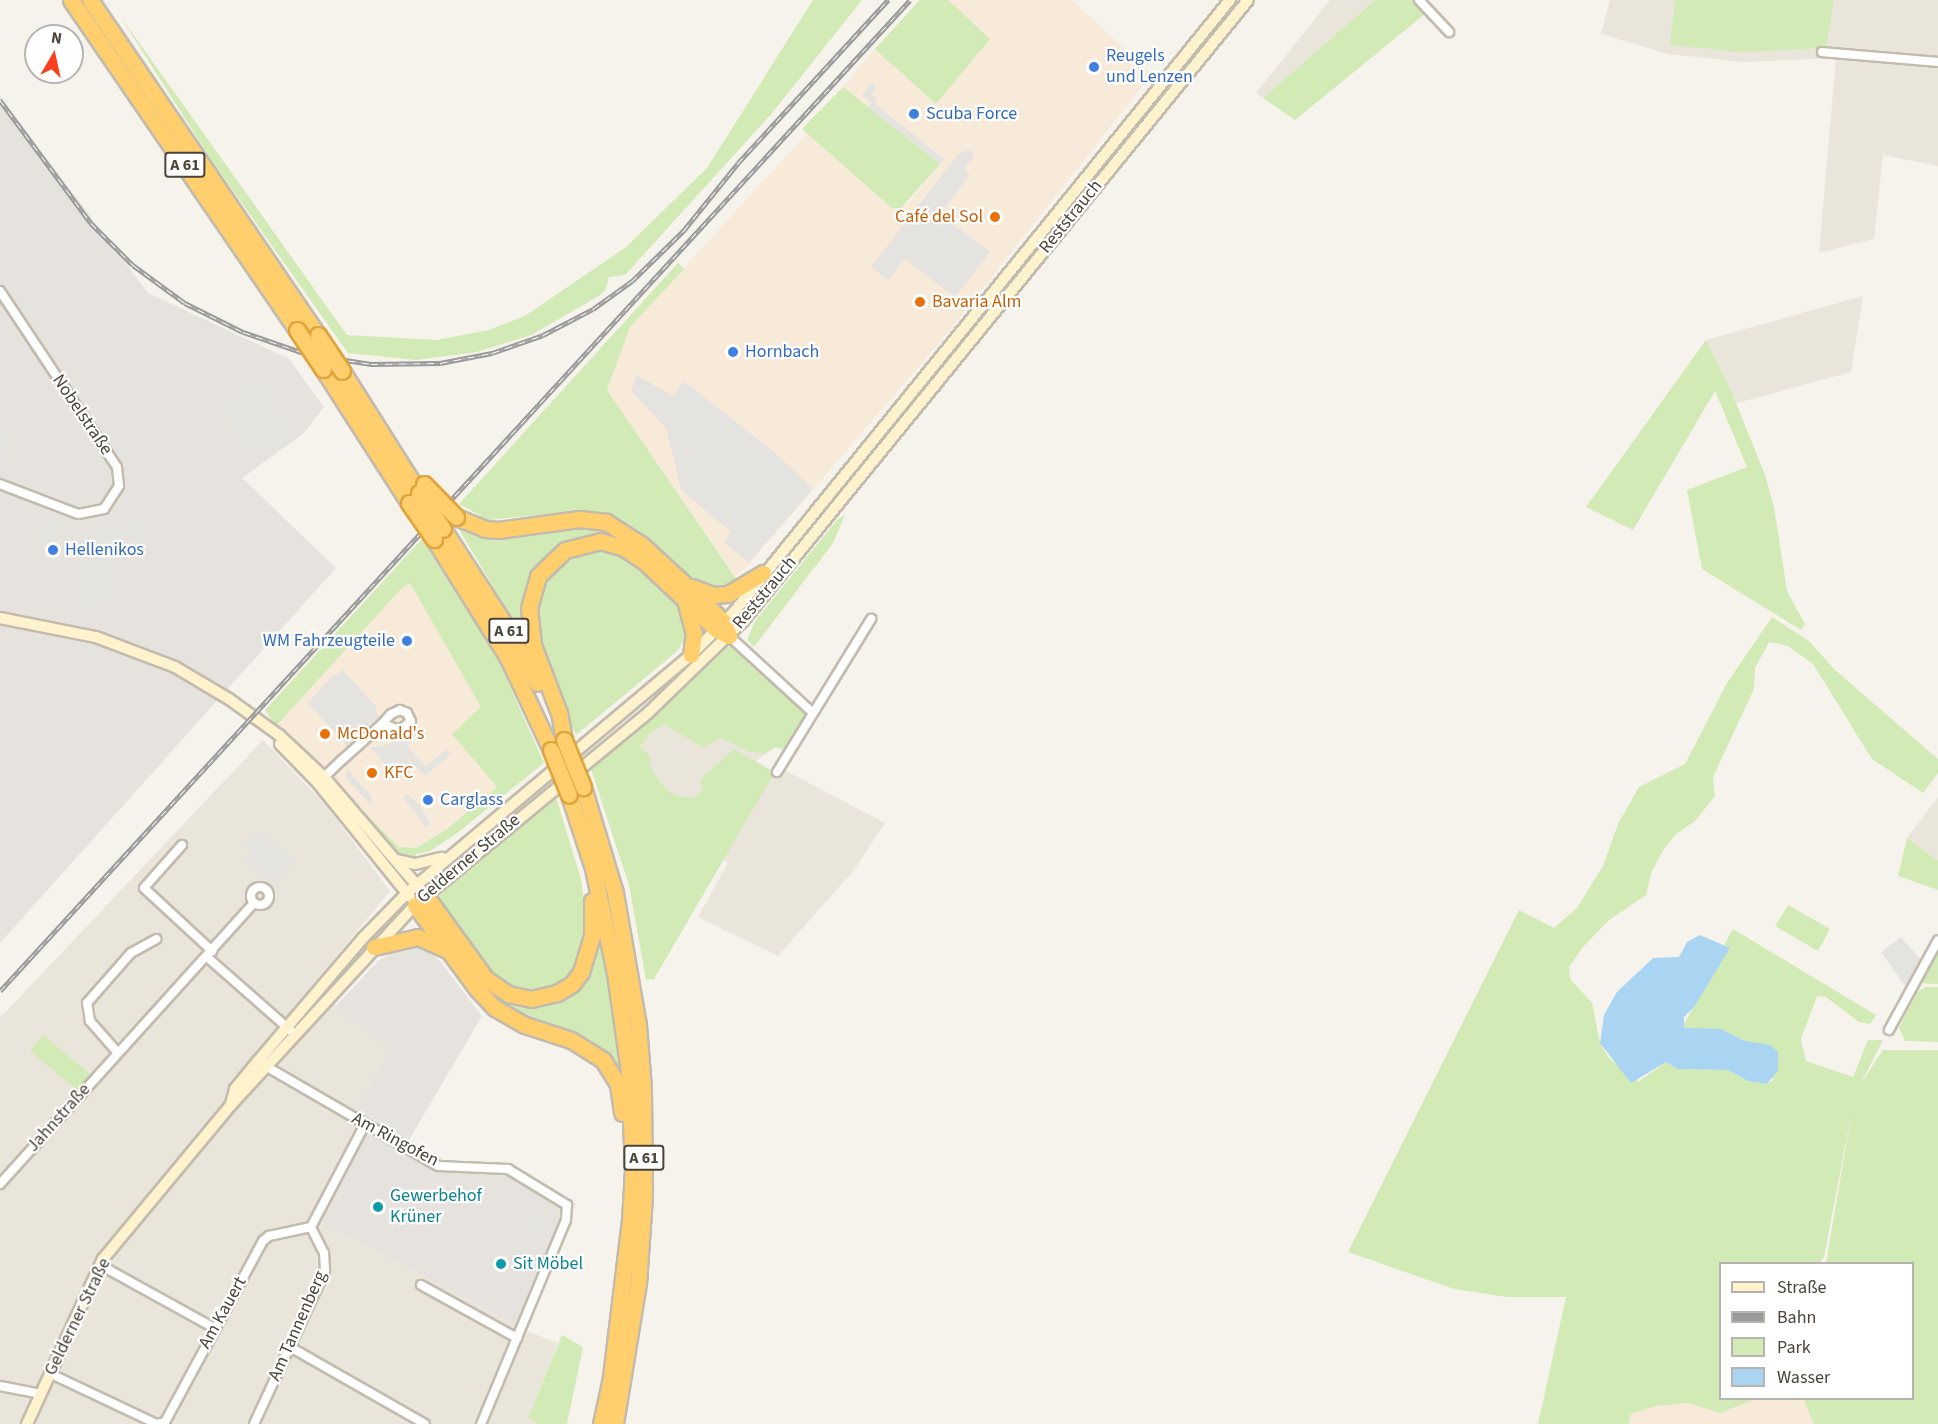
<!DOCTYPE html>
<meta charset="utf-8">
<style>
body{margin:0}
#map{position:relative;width:1938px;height:1424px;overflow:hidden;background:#f6f3ec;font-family:"Source Sans 3",sans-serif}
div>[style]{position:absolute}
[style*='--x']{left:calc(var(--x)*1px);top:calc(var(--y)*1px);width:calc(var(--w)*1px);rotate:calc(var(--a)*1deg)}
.residential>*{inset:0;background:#eae5da}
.commercial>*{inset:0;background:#f7ead8}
.industrial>*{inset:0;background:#e6e2dd}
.green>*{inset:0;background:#d2eab5}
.parking>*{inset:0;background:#e5e3e0}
.round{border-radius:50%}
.water>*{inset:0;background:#a9d4f2}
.roads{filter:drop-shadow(2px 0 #c2bbae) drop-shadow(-2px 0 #c2bbae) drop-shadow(0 2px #c2bbae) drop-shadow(0 -2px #c2bbae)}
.street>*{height:8px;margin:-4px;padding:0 4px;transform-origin:4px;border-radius:4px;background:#fff}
.street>.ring{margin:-4px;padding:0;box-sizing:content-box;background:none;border:8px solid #fff;border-radius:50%}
.secondary>*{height:10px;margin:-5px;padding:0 5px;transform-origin:5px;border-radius:5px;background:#fff3cd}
.highway>*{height:15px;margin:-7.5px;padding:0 7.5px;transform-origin:7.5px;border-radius:7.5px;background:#ffcf6e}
.rail>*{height:4.5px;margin-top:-2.25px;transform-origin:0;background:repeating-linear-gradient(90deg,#fff 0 7px,#9a9a9a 0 14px);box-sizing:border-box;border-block:2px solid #9a9a9a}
.bridges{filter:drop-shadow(2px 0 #e0a43c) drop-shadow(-2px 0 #e0a43c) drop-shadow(0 2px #e0a43c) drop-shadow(0 -2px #e0a43c)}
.highway-bridge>*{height:15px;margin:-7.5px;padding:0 7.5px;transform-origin:7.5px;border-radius:7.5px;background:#ffcf6e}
.dots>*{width:16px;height:16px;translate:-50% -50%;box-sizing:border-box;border:3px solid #fff;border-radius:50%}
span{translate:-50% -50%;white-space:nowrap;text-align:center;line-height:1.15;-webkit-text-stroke:4.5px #fff;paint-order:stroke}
.shield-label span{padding:2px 4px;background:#fff;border:2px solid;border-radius:4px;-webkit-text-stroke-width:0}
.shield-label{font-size:16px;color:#4b4439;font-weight:700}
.shop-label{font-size:18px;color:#366cbe}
.left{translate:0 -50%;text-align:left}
.right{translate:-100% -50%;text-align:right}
.food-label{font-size:18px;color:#c56008}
.street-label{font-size:18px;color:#4b4439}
.culture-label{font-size:18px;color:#0d838f}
.legend{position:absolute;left:1719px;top:1262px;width:195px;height:138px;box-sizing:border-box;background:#fff;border:2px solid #b7b4b0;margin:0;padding:8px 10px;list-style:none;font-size:18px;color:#4b4439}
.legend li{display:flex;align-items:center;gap:12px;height:30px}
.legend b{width:30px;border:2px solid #b7b4b0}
.north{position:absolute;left:24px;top:24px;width:60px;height:60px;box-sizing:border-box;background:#fff;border:2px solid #b7b4b0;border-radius:50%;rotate:9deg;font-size:16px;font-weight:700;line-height:24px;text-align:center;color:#4b4439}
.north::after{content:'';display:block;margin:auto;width:21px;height:27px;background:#fc3f1d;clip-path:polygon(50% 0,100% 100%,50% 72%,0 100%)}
</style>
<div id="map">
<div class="residential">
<div style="clip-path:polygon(1330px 0,1375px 0,1263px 98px,1256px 93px)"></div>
<div style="clip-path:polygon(1610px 0,1675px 0,1671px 45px,1826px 48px,1834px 0,1938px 0,1938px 166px,1883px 155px,1874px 239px,1819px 253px,1836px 58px,1743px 62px,1668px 54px,1601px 34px)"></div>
<div style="clip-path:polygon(1863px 296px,1851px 372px,1737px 403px,1706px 340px)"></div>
<div style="clip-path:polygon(692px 697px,775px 747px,756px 761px,774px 772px,784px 770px,885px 823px,854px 870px,778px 956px,698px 917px,728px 863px,608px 789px,601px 774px)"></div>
<div style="clip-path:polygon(263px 740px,324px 803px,390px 891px,312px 986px,390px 1050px,355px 1111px,354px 1130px,311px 1216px,524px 1330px,558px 1343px,528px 1418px,539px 1424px,0 1424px,0 1018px)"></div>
<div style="clip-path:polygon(1938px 797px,1938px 861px,1907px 838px)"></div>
</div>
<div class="commercial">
<div style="clip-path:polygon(948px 0,1072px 0,1152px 74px,950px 330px,746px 568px,735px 576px,607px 390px,630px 327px,807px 133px,892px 208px,901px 208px,909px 202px,939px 164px,843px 87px,875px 49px,936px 103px,990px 39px)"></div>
<div style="clip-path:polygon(410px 583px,481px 707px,452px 734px,497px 787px,447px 829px,416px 848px,399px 847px,276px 726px,401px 589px)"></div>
<div style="clip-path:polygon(1756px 1398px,1803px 1399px,1814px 1424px,1629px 1424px,1631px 1414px,1656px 1406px,1687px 1403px,1720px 1413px)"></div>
</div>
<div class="industrial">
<div style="clip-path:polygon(0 96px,148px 293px,289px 359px,324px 407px,303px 434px,242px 478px,336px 568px,0 943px)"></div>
<div style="clip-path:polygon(416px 947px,428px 950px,438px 959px,482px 1016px,409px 1140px,453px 1165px,510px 1166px,576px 1204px,524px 1330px,311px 1216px,354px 1130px,355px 1111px,390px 1050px,335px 1007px,378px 961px,396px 950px)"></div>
</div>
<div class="green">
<div style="clip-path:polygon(813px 0,862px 0,773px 112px,625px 275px,609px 277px,605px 291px,597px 297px,531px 335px,477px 352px,416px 360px,348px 353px,210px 158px,120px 16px,347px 335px,436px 340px,489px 330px,525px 316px,626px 247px,707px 168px)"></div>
<div style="clip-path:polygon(920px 0,948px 0,990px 39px,936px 104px,875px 49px)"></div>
<div style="clip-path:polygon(1375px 0,1414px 0,1425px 14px,1295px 120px,1263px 98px)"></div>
<div style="clip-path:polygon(1675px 0,1834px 0,1826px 48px,1742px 52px,1670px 45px)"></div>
<div style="clip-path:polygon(843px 87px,940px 164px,901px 208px,892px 208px,802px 129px)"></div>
<div style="clip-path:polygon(678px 263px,684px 269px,630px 327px,607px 390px,737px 580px,725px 585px,725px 591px,688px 579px,629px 525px,613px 518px,579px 511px,488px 520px,459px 504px)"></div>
<div style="clip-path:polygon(1706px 340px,1730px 388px,1765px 475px,1774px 507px,1787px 591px,1805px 624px,1801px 630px,1702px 569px,1687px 490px,1747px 467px,1715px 391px,1633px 530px,1586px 507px)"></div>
<div style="clip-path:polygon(845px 515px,833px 543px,754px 647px,747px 640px,755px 621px,837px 520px)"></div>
<div style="clip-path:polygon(460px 524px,547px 528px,600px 525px,639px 545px,611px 539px,547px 558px,526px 642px,457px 526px)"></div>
<div style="clip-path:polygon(422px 539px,497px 658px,544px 763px,456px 834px,430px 851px,417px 854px,413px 860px,397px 855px,336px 784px,399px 847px,416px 848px,447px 829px,497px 787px,452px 734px,481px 707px,410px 583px,401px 589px,276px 726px,265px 710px)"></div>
<div style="clip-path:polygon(604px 548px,634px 560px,680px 603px,690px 633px,676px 652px,576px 735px,565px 715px,537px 637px,535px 609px,546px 575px,554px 566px,577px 551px)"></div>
<div style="clip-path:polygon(1772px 617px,1809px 641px,1835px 670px,1938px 759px,1938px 773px,1923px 793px,1872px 759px,1813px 664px,1788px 646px,1769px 642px,1755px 668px,1754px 689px,1713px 777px,1715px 796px,1695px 821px,1675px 835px,1664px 849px,1652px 871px,1646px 895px,1609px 920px,1582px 948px,1569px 967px,1570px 979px,1592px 1003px,1600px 1043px,1609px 1058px,1638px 1082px,1666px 1062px,1678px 1069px,1728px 1070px,1748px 1081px,1767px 1084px,1774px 1080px,1745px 1041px,1721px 1029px,1687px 1030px,1683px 1025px,1729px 948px,1724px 945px,1733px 929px,1876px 1015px,1870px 1024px,1859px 1022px,1826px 997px,1817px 996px,1801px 1039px,1806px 1061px,1853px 1077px,1868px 1040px,1883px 1040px,1860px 1085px,1883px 1050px,1938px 1050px,1938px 1424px,1814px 1424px,1803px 1399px,1912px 1398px,1912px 1264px,1826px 1263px,1852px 1110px,1824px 1257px,1819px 1263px,1720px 1264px,1720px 1398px,1756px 1399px,1720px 1413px,1687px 1403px,1656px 1406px,1631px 1414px,1629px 1424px,1538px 1424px,1566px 1297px,1507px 1297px,1454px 1289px,1348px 1252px,1519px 910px,1554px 928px,1577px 908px,1603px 866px,1618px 824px,1639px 787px,1685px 764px,1727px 683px)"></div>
<div style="clip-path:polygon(737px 646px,749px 658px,745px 660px,805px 713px,805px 718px,786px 750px,775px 747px,765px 753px,750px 752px,721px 738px,703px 748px,665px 724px,652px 731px,640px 747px,650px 756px,651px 768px,660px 782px,669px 792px,682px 797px,693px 798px,703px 790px,700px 780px,734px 749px,774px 773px,654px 979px,646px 980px,629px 885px,591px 769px,728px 647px)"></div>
<div style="clip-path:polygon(555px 794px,581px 879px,587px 925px,580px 961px,566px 981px,546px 991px,515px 992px,495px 980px,442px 907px,439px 896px,451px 878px)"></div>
<div style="clip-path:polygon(1907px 838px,1938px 861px,1938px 890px,1898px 876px)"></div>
<div style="clip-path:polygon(1788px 905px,1830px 929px,1818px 951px,1775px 926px)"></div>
<div style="clip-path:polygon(595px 909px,613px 1001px,622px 1083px,616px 1073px,499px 1008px,471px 971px,517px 1003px,576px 985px)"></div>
<div style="clip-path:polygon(1938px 945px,1938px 984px,1917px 983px)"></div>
<div style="clip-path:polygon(1926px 987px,1938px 987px,1938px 1042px,1905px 1041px,1899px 1028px,1917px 992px)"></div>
<div style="clip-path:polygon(43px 1035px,90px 1074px,77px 1090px,30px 1051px)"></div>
<div style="clip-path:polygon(562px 1335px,583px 1347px,567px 1424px,539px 1424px,528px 1418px)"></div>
</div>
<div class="parking">
<div style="clip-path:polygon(872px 83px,877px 88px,871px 95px,877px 100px,874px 103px,944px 159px,940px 164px,868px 107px,871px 103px,862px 95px)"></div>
<div style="clip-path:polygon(969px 150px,975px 155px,964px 170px,970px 175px,940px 214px,990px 252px,955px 297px,905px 259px,888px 280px,871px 267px,959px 153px)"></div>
<div style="clip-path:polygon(637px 375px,672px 396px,684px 381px,774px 452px,810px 486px,812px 490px,749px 562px,723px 542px,731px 532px,681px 490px,666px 428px,631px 391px)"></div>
<div style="clip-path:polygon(259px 380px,295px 432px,254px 459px,220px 406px)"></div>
<div style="clip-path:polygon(0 427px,9px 433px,6px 479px,0 477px)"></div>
<div style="clip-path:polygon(122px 519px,146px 521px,141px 540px,124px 539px,123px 561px,116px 561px,112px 598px,76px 611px,84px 532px,121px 525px)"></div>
<div class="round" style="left:38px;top:523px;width:20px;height:20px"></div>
<div style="clip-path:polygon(341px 668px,376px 706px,378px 718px,347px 746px,308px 703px,333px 675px,340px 675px)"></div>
<div style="clip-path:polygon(416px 727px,421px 733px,407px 746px,426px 767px,446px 749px,451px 754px,425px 776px,400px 751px,413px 766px,404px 777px,401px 773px,397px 777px,370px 748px,392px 743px,394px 736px,403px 738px)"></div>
<div style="clip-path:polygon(347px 770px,372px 796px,371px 805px,346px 778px)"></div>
<div style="clip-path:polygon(407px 793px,420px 806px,431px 824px,426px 827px,403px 797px)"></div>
<div style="clip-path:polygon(261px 831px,296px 861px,274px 885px,244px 861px,252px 851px,244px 844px,253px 833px,257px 836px)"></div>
<div style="clip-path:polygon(1901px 937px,1923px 962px,1907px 989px,1881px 952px)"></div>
<div style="clip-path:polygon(533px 1211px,555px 1224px,546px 1240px,524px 1227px)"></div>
</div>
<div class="water">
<div style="clip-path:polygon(1700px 935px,1730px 948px,1694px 1007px,1684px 1017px,1684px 1028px,1721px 1029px,1745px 1041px,1770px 1045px,1778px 1052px,1778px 1070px,1767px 1084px,1748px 1081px,1728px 1070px,1678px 1069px,1666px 1062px,1631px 1083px,1600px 1043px,1604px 1015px,1617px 992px,1653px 958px,1679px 957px,1687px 942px)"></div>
</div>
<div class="roads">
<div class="street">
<div style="--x:1419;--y:0;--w:44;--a:46.8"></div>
<div style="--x:1822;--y:52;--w:116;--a:4.9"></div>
<div style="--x:0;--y:291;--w:211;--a:56.4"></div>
<div style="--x:117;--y:467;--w:19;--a:84"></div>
<div style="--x:119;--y:486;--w:27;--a:123"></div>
<div style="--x:104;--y:509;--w:26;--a:169"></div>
<div style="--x:78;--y:514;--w:84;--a:-159"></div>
<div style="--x:729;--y:636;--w:113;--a:42.5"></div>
<div style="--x:777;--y:772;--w:180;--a:-58.4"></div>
<div style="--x:321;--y:780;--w:29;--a:-44"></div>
<div style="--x:342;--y:760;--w:27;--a:-42"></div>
<div style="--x:362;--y:742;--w:24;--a:-42"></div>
<div style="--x:380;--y:726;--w:3;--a:-45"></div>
<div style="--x:382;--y:724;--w:19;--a:18"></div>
<div style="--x:400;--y:730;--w:14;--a:-39"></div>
<div style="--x:411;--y:721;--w:9;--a:-117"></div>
<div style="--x:407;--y:713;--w:8;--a:-157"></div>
<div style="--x:400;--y:710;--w:10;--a:156"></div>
<div style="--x:391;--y:714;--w:15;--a:132"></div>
<div style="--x:182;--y:845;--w:57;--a:131.5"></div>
<div style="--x:144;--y:888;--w:93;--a:42.8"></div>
<div class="ring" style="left:251px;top:887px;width:10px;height:10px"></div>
<div style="--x:207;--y:957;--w:111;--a:41.3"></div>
<div style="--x:1889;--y:1030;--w:102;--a:-61.4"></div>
<div style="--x:118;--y:1053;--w:43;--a:-131.2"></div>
<div style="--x:90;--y:1021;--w:18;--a:-99"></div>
<div style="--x:87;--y:1003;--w:67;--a:-48.7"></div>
<div style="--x:131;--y:953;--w:29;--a:-29"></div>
<div style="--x:262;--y:1064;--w:203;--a:30.1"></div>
<div style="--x:438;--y:1166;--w:70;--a:2.5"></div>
<div style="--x:508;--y:1169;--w:69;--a:31.4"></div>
<div style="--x:567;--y:1205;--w:15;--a:94"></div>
<div style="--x:566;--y:1220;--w:221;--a:112.6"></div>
<div style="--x:0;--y:1184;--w:379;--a:-47.9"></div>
<div style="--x:100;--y:1265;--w:130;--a:28.9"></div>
<div style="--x:421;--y:1285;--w:110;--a:28.9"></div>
<div style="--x:290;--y:1347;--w:155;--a:29.7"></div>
<div style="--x:51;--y:1374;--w:117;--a:25.3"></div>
<div style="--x:157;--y:1424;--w:8;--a:-14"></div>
<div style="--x:165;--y:1422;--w:206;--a:-61.6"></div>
<div style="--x:263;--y:1241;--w:8;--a:-40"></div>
<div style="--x:269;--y:1236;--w:43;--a:-12.1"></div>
<div style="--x:311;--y:1227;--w:116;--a:-62.3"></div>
<div style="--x:0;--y:1386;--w:42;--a:11"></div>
<div style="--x:254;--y:1424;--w:169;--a:-65.1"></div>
<div style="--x:325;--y:1271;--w:18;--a:-93"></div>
<div style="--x:324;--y:1253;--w:29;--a:-117"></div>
</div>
<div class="secondary">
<div style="--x:0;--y:618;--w:98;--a:11.2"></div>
<div style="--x:96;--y:637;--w:85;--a:20.8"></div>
<div style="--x:175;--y:667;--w:63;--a:30.7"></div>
<div style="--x:229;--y:699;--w:62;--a:35.8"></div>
<div style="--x:279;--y:735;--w:62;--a:43"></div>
<div style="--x:324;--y:777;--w:148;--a:49.4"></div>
<div style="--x:280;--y:744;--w:54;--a:45.7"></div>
<div style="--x:318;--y:783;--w:146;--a:51.1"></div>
<div style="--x:396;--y:860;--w:19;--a:12"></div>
<div style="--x:415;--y:864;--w:28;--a:-13"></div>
<div style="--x:231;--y:1104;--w:16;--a:-75"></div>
<div style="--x:235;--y:1089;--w:36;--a:-51"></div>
<div style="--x:258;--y:1061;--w:162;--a:-49.5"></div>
<div style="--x:363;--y:938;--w:63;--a:-45.6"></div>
<div style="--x:407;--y:893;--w:371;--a:-40"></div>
<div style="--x:691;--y:655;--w:61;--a:-45"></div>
<div style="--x:734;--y:612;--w:788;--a:-50.98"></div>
<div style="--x:27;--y:1424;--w:182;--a:-65.3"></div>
<div style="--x:103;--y:1259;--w:200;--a:-50.3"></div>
<div style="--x:231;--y:1105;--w:272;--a:-47.4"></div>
<div style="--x:415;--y:905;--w:303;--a:-39.5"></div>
<div style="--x:649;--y:712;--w:131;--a:-44.1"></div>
<div style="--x:743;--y:621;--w:800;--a:-50.88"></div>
</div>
<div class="highway">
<div style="--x:71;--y:0;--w:400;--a:55.6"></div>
<div style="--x:90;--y:0;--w:405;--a:55.8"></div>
<div style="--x:323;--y:369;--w:159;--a:57.3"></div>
<div style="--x:342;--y:371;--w:144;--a:57.7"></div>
<div style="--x:456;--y:517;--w:31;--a:22"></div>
<div style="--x:485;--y:529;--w:13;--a:4"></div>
<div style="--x:498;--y:530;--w:82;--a:-7.7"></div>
<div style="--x:579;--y:519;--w:27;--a:6"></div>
<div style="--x:606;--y:522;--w:43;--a:32.6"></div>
<div style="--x:642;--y:545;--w:52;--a:42.6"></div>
<div style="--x:680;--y:580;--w:61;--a:43.7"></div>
<div style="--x:724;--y:622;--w:15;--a:70"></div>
<div style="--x:443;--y:529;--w:114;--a:57.1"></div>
<div style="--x:505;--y:625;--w:66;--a:61.1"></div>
<div style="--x:434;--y:539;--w:140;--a:58.1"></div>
<div style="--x:508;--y:658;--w:102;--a:64.9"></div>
<div style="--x:692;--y:587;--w:22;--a:21"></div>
<div style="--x:713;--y:595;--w:15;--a:-4"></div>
<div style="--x:728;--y:594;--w:41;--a:-31"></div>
<div style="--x:686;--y:604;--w:30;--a:75"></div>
<div style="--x:694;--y:633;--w:22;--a:98"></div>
<div style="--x:564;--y:740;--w:27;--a:-100"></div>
<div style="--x:559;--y:713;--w:73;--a:-110.9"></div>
<div style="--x:533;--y:645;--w:37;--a:-96"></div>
<div style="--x:529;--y:608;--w:33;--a:-74"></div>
<div style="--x:538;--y:576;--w:37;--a:-44"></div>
<div style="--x:565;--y:550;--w:36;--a:-14"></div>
<div style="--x:600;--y:541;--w:25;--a:16"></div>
<div style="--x:624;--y:548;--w:27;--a:34"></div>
<div style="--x:646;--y:563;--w:98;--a:43.3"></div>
<div style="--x:717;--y:630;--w:13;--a:27"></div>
<div style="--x:583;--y:787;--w:111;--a:73.2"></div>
<div style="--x:615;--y:893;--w:134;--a:80.1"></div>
<div style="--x:638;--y:1025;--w:64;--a:85.5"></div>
<div style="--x:643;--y:1089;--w:107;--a:89.5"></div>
<div style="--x:644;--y:1196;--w:87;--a:93.9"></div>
<div style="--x:638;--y:1283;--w:143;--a:99.3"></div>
<div style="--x:569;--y:795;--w:77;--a:71.8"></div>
<div style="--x:593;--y:868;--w:107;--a:78.2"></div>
<div style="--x:615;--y:973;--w:99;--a:81.9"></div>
<div style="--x:629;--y:1071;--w:99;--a:87.7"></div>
<div style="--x:633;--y:1170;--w:50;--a:93.4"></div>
<div style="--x:630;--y:1220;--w:159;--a:96.9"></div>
<div style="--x:611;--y:1378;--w:47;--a:102.3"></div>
<div style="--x:425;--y:895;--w:104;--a:54"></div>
<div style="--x:486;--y:979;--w:27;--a:34"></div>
<div style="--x:508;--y:994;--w:24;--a:12"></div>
<div style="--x:531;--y:999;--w:27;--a:-13"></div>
<div style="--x:557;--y:993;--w:17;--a:-31"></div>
<div style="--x:572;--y:984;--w:15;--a:-53"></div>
<div style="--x:581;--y:972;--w:38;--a:-73"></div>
<div style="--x:592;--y:936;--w:35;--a:-90"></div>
<div style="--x:415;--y:905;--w:106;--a:53.5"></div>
<div style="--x:478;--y:990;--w:25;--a:47"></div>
<div style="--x:495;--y:1008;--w:34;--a:30"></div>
<div style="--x:525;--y:1025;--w:48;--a:18.1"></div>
<div style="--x:571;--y:1040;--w:38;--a:32"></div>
<div style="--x:603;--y:1060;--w:28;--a:58"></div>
<div style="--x:618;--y:1084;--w:29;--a:82"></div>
<div style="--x:374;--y:947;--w:45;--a:-12.8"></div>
<div style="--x:418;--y:937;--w:30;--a:24"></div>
</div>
</div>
<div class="rail">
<div style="--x:0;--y:100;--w:153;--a:53.5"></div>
<div style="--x:91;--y:223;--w:59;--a:45"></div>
<div style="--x:133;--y:265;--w:64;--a:36.2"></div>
<div style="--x:185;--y:303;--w:65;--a:26.6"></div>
<div style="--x:243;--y:332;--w:68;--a:19"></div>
<div style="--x:307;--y:354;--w:65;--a:8.9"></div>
<div style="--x:371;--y:364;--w:69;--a:-0.8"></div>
<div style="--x:440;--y:363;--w:53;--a:-10.9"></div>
<div style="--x:492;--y:353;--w:54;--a:-19.4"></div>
<div style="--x:543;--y:335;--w:56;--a:-27.5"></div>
<div style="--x:593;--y:309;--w:48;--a:-35.7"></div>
<div style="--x:632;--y:281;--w:73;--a:-44.4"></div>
<div style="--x:684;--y:230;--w:86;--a:-51.1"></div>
<div style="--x:738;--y:163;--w:222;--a:-47.4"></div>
<div style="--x:0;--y:991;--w:1345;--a:-47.44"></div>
</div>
<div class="bridges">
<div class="highway-bridge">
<div style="--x:297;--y:330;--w:47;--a:56.3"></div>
<div style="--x:318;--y:335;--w:43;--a:56.3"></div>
<div style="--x:424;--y:484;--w:46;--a:45.9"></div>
<div style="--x:419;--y:493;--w:43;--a:56.3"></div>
<div style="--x:409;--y:503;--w:44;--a:55.2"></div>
<div style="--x:564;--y:740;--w:51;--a:68"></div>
<div style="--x:551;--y:750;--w:48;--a:68.2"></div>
</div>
</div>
<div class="dots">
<div style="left:1094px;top:67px;background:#3f7fe0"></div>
<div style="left:914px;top:114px;background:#3f7fe0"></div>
<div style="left:995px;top:217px;background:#e8710a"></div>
<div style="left:920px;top:302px;background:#e8710a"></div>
<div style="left:733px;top:352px;background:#3f7fe0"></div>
<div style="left:53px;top:550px;background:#3f7fe0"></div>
<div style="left:407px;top:641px;background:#3f7fe0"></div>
<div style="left:325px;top:734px;background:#e8710a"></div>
<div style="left:372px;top:773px;background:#e8710a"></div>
<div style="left:428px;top:800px;background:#3f7fe0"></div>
<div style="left:378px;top:1207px;background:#0f9aa8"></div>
<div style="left:501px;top:1264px;background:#0f9aa8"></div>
</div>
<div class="shield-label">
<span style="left:185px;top:165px">A 61</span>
<span style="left:509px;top:631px">A 61</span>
<span style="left:644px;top:1158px">A 61</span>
</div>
<div class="shop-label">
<span class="left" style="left:1106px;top:67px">Reugels<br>und Lenzen</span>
<span class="left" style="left:926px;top:114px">Scuba Force</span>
<span class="left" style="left:745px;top:352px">Hornbach</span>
<span class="left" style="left:65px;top:550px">Hellenikos</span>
<span class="right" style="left:395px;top:641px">WM Fahrzeugteile</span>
<span class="left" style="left:440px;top:800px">Carglass</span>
</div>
<div class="food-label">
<span class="right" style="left:983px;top:217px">Café del Sol</span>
<span class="left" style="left:932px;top:302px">Bavaria Alm</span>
<span class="left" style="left:337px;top:734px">McDonald's</span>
<span class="left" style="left:384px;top:773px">KFC</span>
</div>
<div class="street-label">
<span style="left:1071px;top:217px;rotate:-51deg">Reststrauch</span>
<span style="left:82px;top:415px;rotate:56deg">Nobelstraße</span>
<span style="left:765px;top:593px;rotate:-50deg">Reststrauch</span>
<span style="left:469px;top:859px;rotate:-40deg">Gelderner Straße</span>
<span style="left:59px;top:1118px;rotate:-48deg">Jahnstraße</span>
<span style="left:395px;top:1140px;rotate:28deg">Am Ringofen</span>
<span style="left:223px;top:1313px;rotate:-61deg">Am Kauert</span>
<span style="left:78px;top:1317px;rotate:-64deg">Gelderner Straße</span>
<span style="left:298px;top:1326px;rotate:-66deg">Am Tannenberg</span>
</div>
<div class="culture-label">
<span class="left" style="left:390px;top:1207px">Gewerbehof<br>Krüner</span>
<span class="left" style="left:513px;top:1264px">Sit Möbel</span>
</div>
<ul class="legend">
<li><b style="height:8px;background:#fff3cd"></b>Straße</li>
<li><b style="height:8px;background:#9a9a9a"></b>Bahn</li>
<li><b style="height:16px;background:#d2eab5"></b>Park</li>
<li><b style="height:16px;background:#a9d4f2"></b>Wasser</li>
</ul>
<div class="north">N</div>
</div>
